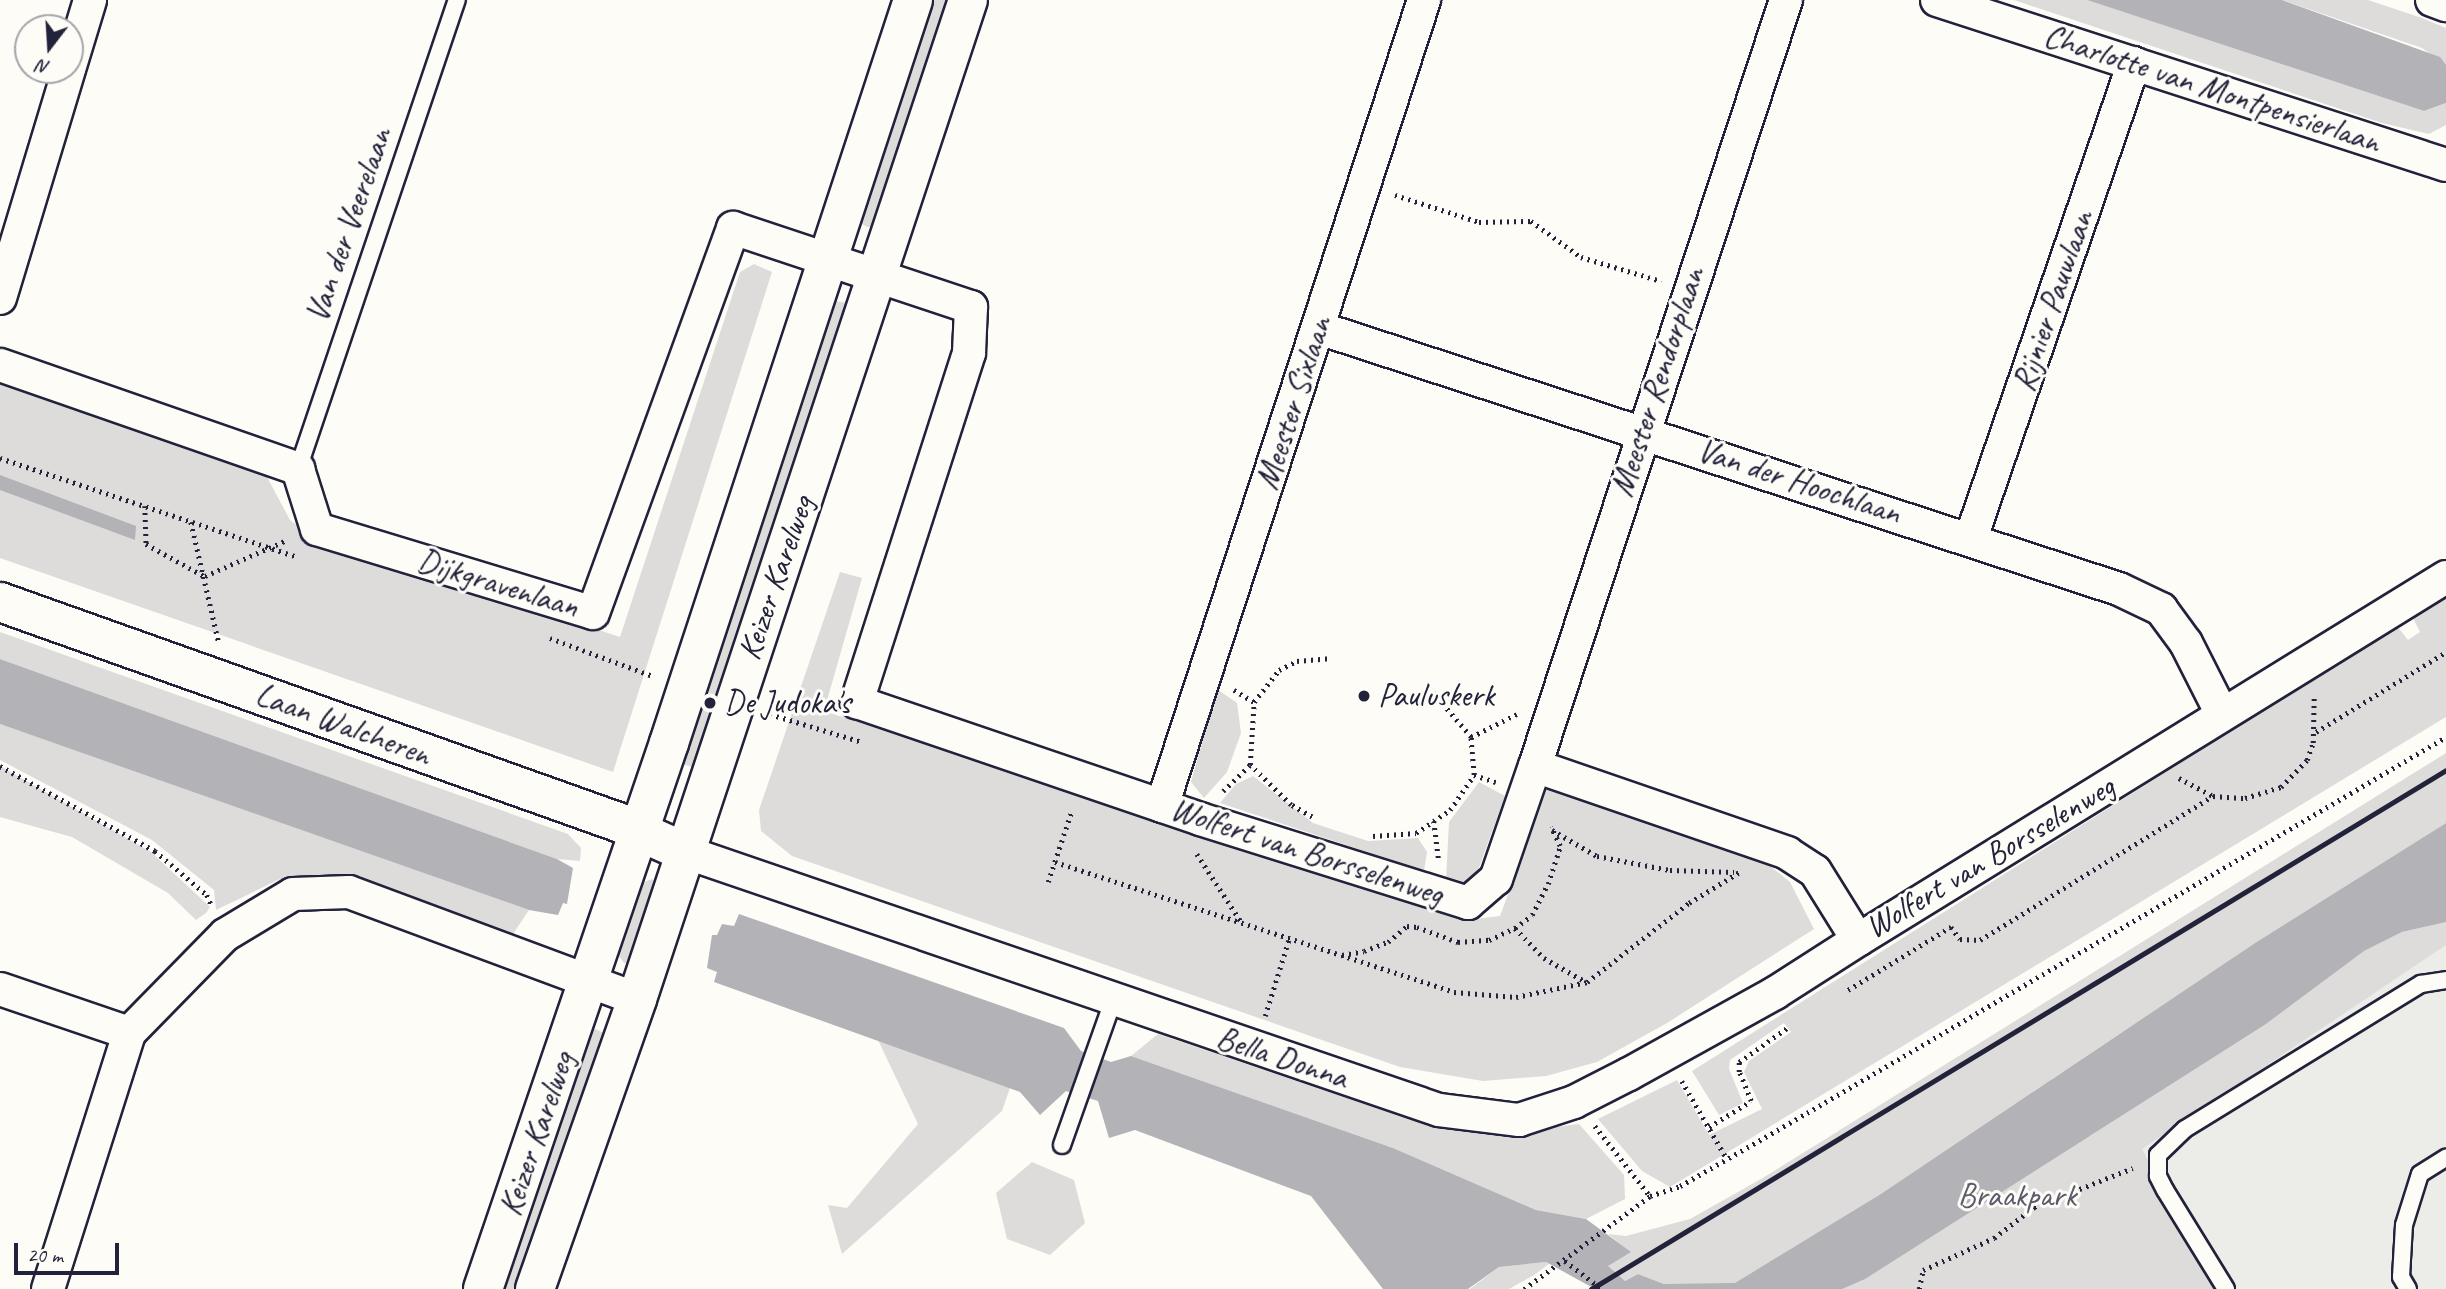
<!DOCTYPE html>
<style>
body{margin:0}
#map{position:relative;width:2446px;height:1289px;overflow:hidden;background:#fdfcf7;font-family:Caveat,sans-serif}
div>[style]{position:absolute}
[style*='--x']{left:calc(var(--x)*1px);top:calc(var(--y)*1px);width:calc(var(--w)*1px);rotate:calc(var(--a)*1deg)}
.built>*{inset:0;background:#ecece9}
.green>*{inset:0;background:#dddcdb}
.water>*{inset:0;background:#b2b2b7}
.path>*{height:4.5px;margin-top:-2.25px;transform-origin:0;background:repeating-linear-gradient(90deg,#22223b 0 2px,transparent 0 7px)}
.roads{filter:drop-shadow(2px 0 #22223b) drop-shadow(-2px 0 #22223b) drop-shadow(0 2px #22223b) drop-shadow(0 -2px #22223b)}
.service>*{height:16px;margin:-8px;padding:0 8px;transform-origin:8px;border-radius:8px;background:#fdfcf7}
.minor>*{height:32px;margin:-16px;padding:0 16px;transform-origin:16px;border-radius:16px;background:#fdfcf7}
.tertiary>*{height:38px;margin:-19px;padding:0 19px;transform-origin:19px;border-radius:19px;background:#fdfcf7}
.secondary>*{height:38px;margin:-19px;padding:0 19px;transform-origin:19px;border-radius:19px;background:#fdfcf7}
.rail>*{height:5px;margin:-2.5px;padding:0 2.5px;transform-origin:2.5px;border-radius:2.5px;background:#22223b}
.dots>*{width:19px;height:19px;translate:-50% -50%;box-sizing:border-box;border:4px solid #fdfcf7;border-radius:50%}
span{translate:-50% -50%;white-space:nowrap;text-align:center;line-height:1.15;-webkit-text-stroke:6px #fdfcf7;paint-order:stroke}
.street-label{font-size:33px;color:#22223b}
.poi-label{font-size:33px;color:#22223b}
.left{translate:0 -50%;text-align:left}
.park-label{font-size:33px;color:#5a5a6b}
.north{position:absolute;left:14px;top:14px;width:70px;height:70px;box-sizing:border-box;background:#fdfcf7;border:2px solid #a5a5ac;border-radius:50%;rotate:197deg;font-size:19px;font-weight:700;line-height:28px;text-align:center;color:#22223b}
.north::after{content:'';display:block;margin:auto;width:24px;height:32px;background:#22223b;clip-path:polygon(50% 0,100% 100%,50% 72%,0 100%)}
.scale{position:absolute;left:14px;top:1243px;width:105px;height:32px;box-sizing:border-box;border:4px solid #22223b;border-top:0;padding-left:9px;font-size:21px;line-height:24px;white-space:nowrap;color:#22223b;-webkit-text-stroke:5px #fdfcf7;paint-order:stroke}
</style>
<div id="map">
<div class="built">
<div style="clip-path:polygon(2446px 919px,2446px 1289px,2203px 1289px,2061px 1066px)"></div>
</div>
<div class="green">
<div style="clip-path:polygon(928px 0,952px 0,880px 227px,867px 227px,859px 222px)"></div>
<div style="clip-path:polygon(2014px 0,2087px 0,2424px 111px,2446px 103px,2446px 125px,2429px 134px,2382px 123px)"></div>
<div style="clip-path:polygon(2282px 0,2368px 0,2422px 18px,2446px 28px,2446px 65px,2422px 48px)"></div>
<div style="clip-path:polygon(754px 264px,772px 272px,613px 772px,0 558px,0 376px,247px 460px,267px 477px,290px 520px,309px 534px,620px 637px,740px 272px)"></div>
<div style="clip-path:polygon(829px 300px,847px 303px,848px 315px,701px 769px,685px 765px,678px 762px)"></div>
<div style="clip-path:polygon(840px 572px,862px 578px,824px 711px,1475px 919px,1500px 916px,1549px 783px,1748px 848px,1790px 882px,1814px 929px,1667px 1023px,1597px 1062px,1546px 1076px,1483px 1081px,1400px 1067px,792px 856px,761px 831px,759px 810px)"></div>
<div style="clip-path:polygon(2446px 595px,2446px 717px,1670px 1187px,1642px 1171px,1598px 1119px,1677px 1080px,1709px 1135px,1762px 1109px,1744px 1072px,1749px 1061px,1791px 1032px,1784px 1023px,1730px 1060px,1729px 1069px,1743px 1103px,1719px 1115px,1692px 1071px,2397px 626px,2408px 640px,2420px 632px,2412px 616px)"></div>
<div style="clip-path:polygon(0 632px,568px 834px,581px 848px,580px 861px,557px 859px,0 659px)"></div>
<div style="clip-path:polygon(1217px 689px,1237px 703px,1241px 733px,1227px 772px,1204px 798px,1191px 782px)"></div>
<div style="clip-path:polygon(0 724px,234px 805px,529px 910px,513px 934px,351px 876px,280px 879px,216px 910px,214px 890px,152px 840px,0 760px)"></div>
<div style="clip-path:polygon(2446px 753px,2446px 823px,2255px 943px,2052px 1079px,2090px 1136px,2266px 1024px,2364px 951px,2402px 932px,2446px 922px,2446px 945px,2142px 1149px,2215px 1289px,1677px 1289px,1684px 1284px,1664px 1284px,1638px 1274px,1625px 1281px,1607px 1266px,1630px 1252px,1608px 1234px,1626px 1236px,1690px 1219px,1761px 1179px)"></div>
<div style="clip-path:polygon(0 766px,151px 852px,210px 907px,206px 913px,196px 920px,168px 893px,72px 837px,0 817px)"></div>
<div style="clip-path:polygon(1253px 776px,1313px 823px,1368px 841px,1418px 838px,1427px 852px,1424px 871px,1220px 803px,1236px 784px)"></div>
<div style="clip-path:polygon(1479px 782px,1505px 796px,1477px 873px,1460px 889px,1446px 881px,1449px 822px)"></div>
<div style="clip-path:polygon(652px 879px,658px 885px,630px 964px,624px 963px,616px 952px,639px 884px)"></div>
<div style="clip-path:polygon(589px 1026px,614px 1038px,522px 1289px,497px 1289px)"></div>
<div style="clip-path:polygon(1158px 1034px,1408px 1119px,1508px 1133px,1579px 1124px,1624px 1175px,1625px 1199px,1586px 1219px,1536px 1210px,1393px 1148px,1131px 1056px)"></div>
<div style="clip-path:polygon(877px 1038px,1010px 1088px,1002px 1111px,842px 1254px,828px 1205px,847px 1208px,918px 1124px)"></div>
<div style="clip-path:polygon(1032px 1162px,1074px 1180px,1085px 1223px,1050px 1255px,1007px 1239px,996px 1193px)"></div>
<div style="clip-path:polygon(1546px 1262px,1549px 1264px,1534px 1275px,1509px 1289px,1470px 1289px,1499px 1267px)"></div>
</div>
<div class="water">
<div style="clip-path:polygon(2087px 0,2282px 0,2440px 57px,2446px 65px,2446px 103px,2424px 111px)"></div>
<div style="clip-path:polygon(0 475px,136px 526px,135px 540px,0 490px)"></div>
<div style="clip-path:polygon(0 659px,557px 859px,573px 868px,567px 904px,563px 903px,558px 915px,529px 910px,0 724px)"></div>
<div style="clip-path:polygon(2446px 823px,2446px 922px,2402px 932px,2364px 951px,2266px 1024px,1865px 1279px,1842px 1289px,1595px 1289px,1546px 1262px,1499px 1267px,1468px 1289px,1383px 1289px,1311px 1196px,1135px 1130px,1109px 1138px,1098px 1101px,1066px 1091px,1040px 1115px,1020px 1092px,714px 982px,717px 972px,707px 968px,712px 935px,717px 935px,722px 924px,734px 926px,739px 914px,1064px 1028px,1081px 1051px,1111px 1062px,1131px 1056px,1393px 1148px,1536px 1210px,1586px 1219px,1631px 1252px,1608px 1266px,1625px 1281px,1638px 1274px,1664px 1284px,1735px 1283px,1881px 1194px,2255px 943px)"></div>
</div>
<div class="path">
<div style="--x:1395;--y:195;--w:88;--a:17.8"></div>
<div style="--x:1479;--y:222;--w:52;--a:-1.1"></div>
<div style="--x:1531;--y:221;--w:62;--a:35.8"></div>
<div style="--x:1581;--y:257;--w:84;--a:16.7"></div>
<div style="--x:0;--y:458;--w:311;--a:18.4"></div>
<div style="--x:145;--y:506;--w:38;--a:88"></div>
<div style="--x:146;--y:544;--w:66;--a:28.9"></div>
<div style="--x:191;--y:522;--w:124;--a:77"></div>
<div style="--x:205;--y:576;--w:90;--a:-23.7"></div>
<div style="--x:550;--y:638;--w:110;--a:20.3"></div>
<div style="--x:1234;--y:690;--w:23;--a:31"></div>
<div style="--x:770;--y:714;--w:96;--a:16.9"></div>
<div style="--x:2316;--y:732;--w:153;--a:-31.6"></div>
<div style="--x:1471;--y:737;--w:51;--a:-26.6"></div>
<div style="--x:0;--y:766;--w:177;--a:28.7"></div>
<div style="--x:155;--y:851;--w:68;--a:40.2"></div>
<div style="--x:207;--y:895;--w:13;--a:67"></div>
<div style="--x:1474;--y:775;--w:23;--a:18"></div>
<div style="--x:2179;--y:778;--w:38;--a:28"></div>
<div style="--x:2213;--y:796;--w:32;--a:4"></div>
<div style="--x:2245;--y:798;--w:38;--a:-17"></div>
<div style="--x:2281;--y:787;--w:37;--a:-46"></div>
<div style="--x:2307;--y:760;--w:18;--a:-71"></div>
<div style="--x:2313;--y:743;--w:47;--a:-88.8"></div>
<div style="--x:1223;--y:791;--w:37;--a:-44"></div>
<div style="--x:1312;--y:817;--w:24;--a:-150"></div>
<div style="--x:1291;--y:805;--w:57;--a:-135.7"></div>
<div style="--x:1250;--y:765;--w:63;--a:-86.4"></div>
<div style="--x:1254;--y:702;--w:41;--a:-52"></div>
<div style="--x:1279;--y:670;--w:20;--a:-27"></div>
<div style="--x:1297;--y:661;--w:35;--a:-5"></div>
<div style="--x:1434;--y:821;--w:38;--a:83"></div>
<div style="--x:1552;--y:830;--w:52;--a:30"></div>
<div style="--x:1597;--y:856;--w:74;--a:10.9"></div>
<div style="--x:1670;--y:870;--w:64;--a:1.8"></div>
<div style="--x:1373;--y:836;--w:43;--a:-4"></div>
<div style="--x:1416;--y:833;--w:41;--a:-34.1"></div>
<div style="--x:1450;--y:810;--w:42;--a:-55.6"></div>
<div style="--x:1474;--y:775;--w:38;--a:-95"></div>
<div style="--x:1471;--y:737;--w:66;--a:-130.7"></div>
<div style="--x:1197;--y:854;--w:82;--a:56.9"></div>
<div style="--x:1055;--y:862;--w:420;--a:18"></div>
<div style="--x:1454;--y:992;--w:62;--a:4.6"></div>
<div style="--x:1516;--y:997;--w:73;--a:-11.9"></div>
<div style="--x:1587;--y:982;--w:129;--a:-37.8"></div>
<div style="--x:1689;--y:903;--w:61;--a:-31.6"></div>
<div style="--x:1048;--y:882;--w:76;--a:-71.6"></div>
<div style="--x:1417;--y:927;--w:44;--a:20.1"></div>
<div style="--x:1458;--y:942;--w:31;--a:-4"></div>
<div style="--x:1489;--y:940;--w:29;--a:-25"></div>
<div style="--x:1515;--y:928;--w:21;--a:-37"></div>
<div style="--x:1532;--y:915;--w:35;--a:-63"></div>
<div style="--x:1548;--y:884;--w:40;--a:-72"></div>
<div style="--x:1560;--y:846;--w:21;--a:-115"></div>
<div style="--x:1515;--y:928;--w:42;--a:46"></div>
<div style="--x:1544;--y:958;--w:48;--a:29.7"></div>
<div style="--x:1342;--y:955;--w:22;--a:-10"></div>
<div style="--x:1364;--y:951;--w:26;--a:-21"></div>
<div style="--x:1388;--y:942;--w:25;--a:-40"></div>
<div style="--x:1407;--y:926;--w:10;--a:6"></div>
<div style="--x:1848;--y:990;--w:121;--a:-31.5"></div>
<div style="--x:1951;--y:927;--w:15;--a:53"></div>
<div style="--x:1960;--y:939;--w:20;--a:3"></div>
<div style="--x:1980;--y:940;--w:274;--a:-31.7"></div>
<div style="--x:1265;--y:1016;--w:81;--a:-72.7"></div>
<div style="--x:1682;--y:1081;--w:90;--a:60"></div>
<div style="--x:1595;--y:1126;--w:89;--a:51.8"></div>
<div style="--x:1709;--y:1127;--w:49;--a:-31.8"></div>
<div style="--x:1751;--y:1101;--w:31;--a:-112"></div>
<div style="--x:1739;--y:1072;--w:10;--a:-90"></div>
<div style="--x:1739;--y:1062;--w:59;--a:-35.3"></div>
<div style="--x:1565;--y:1261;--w:46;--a:37.1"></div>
<div style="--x:1524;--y:1289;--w:157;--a:-36.4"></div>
<div style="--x:1650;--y:1196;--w:32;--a:-18"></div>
<div style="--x:1680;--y:1186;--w:146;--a:-29.9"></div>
<div style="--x:1807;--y:1113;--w:741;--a:-30.47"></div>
<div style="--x:1919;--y:1289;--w:19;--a:-78"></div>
<div style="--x:1923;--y:1270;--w:78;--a:-24.3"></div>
<div style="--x:1994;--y:1238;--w:51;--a:-37.8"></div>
<div style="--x:2034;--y:1207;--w:106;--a:-21.5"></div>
</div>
<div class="roads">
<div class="service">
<div style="--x:298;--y:469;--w:495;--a:-71.3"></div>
<div style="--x:1062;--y:1145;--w:153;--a:-70.5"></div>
<div style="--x:2226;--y:1289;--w:116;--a:-121.6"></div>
<div style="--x:2165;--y:1190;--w:16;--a:-117"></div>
<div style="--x:2158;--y:1176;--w:21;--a:-90"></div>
<div style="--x:2158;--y:1155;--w:37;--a:-44"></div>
<div style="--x:2185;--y:1129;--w:277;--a:-31.6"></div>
<div style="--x:2421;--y:984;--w:25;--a:-9"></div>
<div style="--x:2408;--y:1289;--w:14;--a:-120"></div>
<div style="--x:2401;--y:1277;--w:52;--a:-86.7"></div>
<div style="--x:2404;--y:1225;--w:53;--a:-72.6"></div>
<div style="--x:2420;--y:1174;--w:31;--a:-32"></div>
</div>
<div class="minor">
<div style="--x:1937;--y:0;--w:535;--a:17.96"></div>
<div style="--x:2432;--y:0;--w:15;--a:20"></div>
<div style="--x:70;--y:66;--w:69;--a:-73.1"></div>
<div style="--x:0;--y:298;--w:238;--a:-73.2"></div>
<div style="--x:1319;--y:328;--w:841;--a:18.07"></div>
<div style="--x:2119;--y:589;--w:47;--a:25.5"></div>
<div style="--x:2161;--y:609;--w:42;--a:53.7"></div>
<div style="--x:2186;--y:643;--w:77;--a:63.1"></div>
<div style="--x:0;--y:365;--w:316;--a:19.2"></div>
<div style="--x:298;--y:469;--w:63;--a:72.4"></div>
<div style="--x:317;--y:529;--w:288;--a:16.9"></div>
<div style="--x:593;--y:613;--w:410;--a:-70"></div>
<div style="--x:733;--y:228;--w:251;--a:18.4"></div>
<div style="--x:971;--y:307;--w:46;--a:92.5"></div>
<div style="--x:969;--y:353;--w:367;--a:107.8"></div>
<div style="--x:857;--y:702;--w:362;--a:18.8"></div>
<div style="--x:1200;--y:819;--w:281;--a:17.4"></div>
<div style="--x:1468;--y:903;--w:37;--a:-41"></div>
<div style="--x:1496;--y:879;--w:120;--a:-71"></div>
<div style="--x:1535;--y:766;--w:267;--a:19"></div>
<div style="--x:1787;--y:853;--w:33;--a:33"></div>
<div style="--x:1815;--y:871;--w:81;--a:58.1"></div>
<div style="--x:1858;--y:940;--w:691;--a:-31.69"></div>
<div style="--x:1971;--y:538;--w:502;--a:-71.06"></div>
<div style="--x:1535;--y:766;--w:806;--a:-71.86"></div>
<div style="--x:1162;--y:806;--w:848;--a:-71.99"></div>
<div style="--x:685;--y:852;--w:797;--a:18.89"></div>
<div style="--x:1439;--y:1110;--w:81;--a:7.1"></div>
<div style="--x:1519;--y:1120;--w:58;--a:-18.1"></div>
<div style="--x:1574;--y:1102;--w:62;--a:-27"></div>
<div style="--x:1629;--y:1074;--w:167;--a:-29"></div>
<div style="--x:1775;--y:993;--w:98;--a:-32.6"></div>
<div style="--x:0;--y:989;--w:136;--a:18.8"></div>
<div style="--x:48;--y:1289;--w:269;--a:-72.4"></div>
<div style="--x:129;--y:1033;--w:137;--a:-45.6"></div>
<div style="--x:225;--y:935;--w:79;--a:-31.1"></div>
<div style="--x:293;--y:894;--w:56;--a:-2"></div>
<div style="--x:349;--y:892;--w:307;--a:20.4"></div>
</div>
<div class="tertiary">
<div style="--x:0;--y:602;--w:656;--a:19.6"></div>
<div style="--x:618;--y:822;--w:73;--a:24.1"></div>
</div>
<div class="secondary">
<div style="--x:483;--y:1289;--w:577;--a:-71.19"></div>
<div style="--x:669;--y:743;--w:782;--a:-71.82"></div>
<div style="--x:535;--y:1289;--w:307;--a:-70.6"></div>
<div style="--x:637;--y:999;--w:1052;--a:-71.67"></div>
</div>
</div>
<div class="rail">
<div style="--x:1591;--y:1289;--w:1000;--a:-31.26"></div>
</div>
<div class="dots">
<div style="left:1364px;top:696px;background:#22223b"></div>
<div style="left:710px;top:703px;background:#22223b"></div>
</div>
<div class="street-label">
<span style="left:2212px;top:89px;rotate:18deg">Charlotte van Montpensierlaan</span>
<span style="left:349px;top:225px;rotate:-71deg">Van der Veerelaan</span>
<span style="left:2053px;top:301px;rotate:-71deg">Rijnier Pauwlaan</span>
<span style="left:1658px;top:382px;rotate:-72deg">Meester Rendorplaan</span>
<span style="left:1294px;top:403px;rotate:-72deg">Meester Sixlaan</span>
<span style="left:1799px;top:482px;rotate:18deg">Van der Hoochlaan</span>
<span style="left:776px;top:578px;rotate:-71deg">Keizer Karelweg</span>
<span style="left:498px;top:584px;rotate:17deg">Dijkgravenlaan</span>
<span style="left:343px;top:725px;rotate:20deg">Laan Walcheren</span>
<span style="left:1307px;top:852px;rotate:18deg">Wolfert van Borsselenweg</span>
<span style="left:1990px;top:857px;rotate:-31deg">Wolfert van Borsselenweg</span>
<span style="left:1282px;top:1058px;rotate:18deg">Bella Donna</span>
<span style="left:537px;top:1134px;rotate:-71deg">Keizer Karelweg</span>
</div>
<div class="poi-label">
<span class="left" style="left:1378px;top:696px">Pauluskerk</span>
<span class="left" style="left:724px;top:703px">De Judoka's</span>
</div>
<div class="park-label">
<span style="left:2017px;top:1196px">Braakpark</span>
</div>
<div class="north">N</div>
<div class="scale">20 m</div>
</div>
